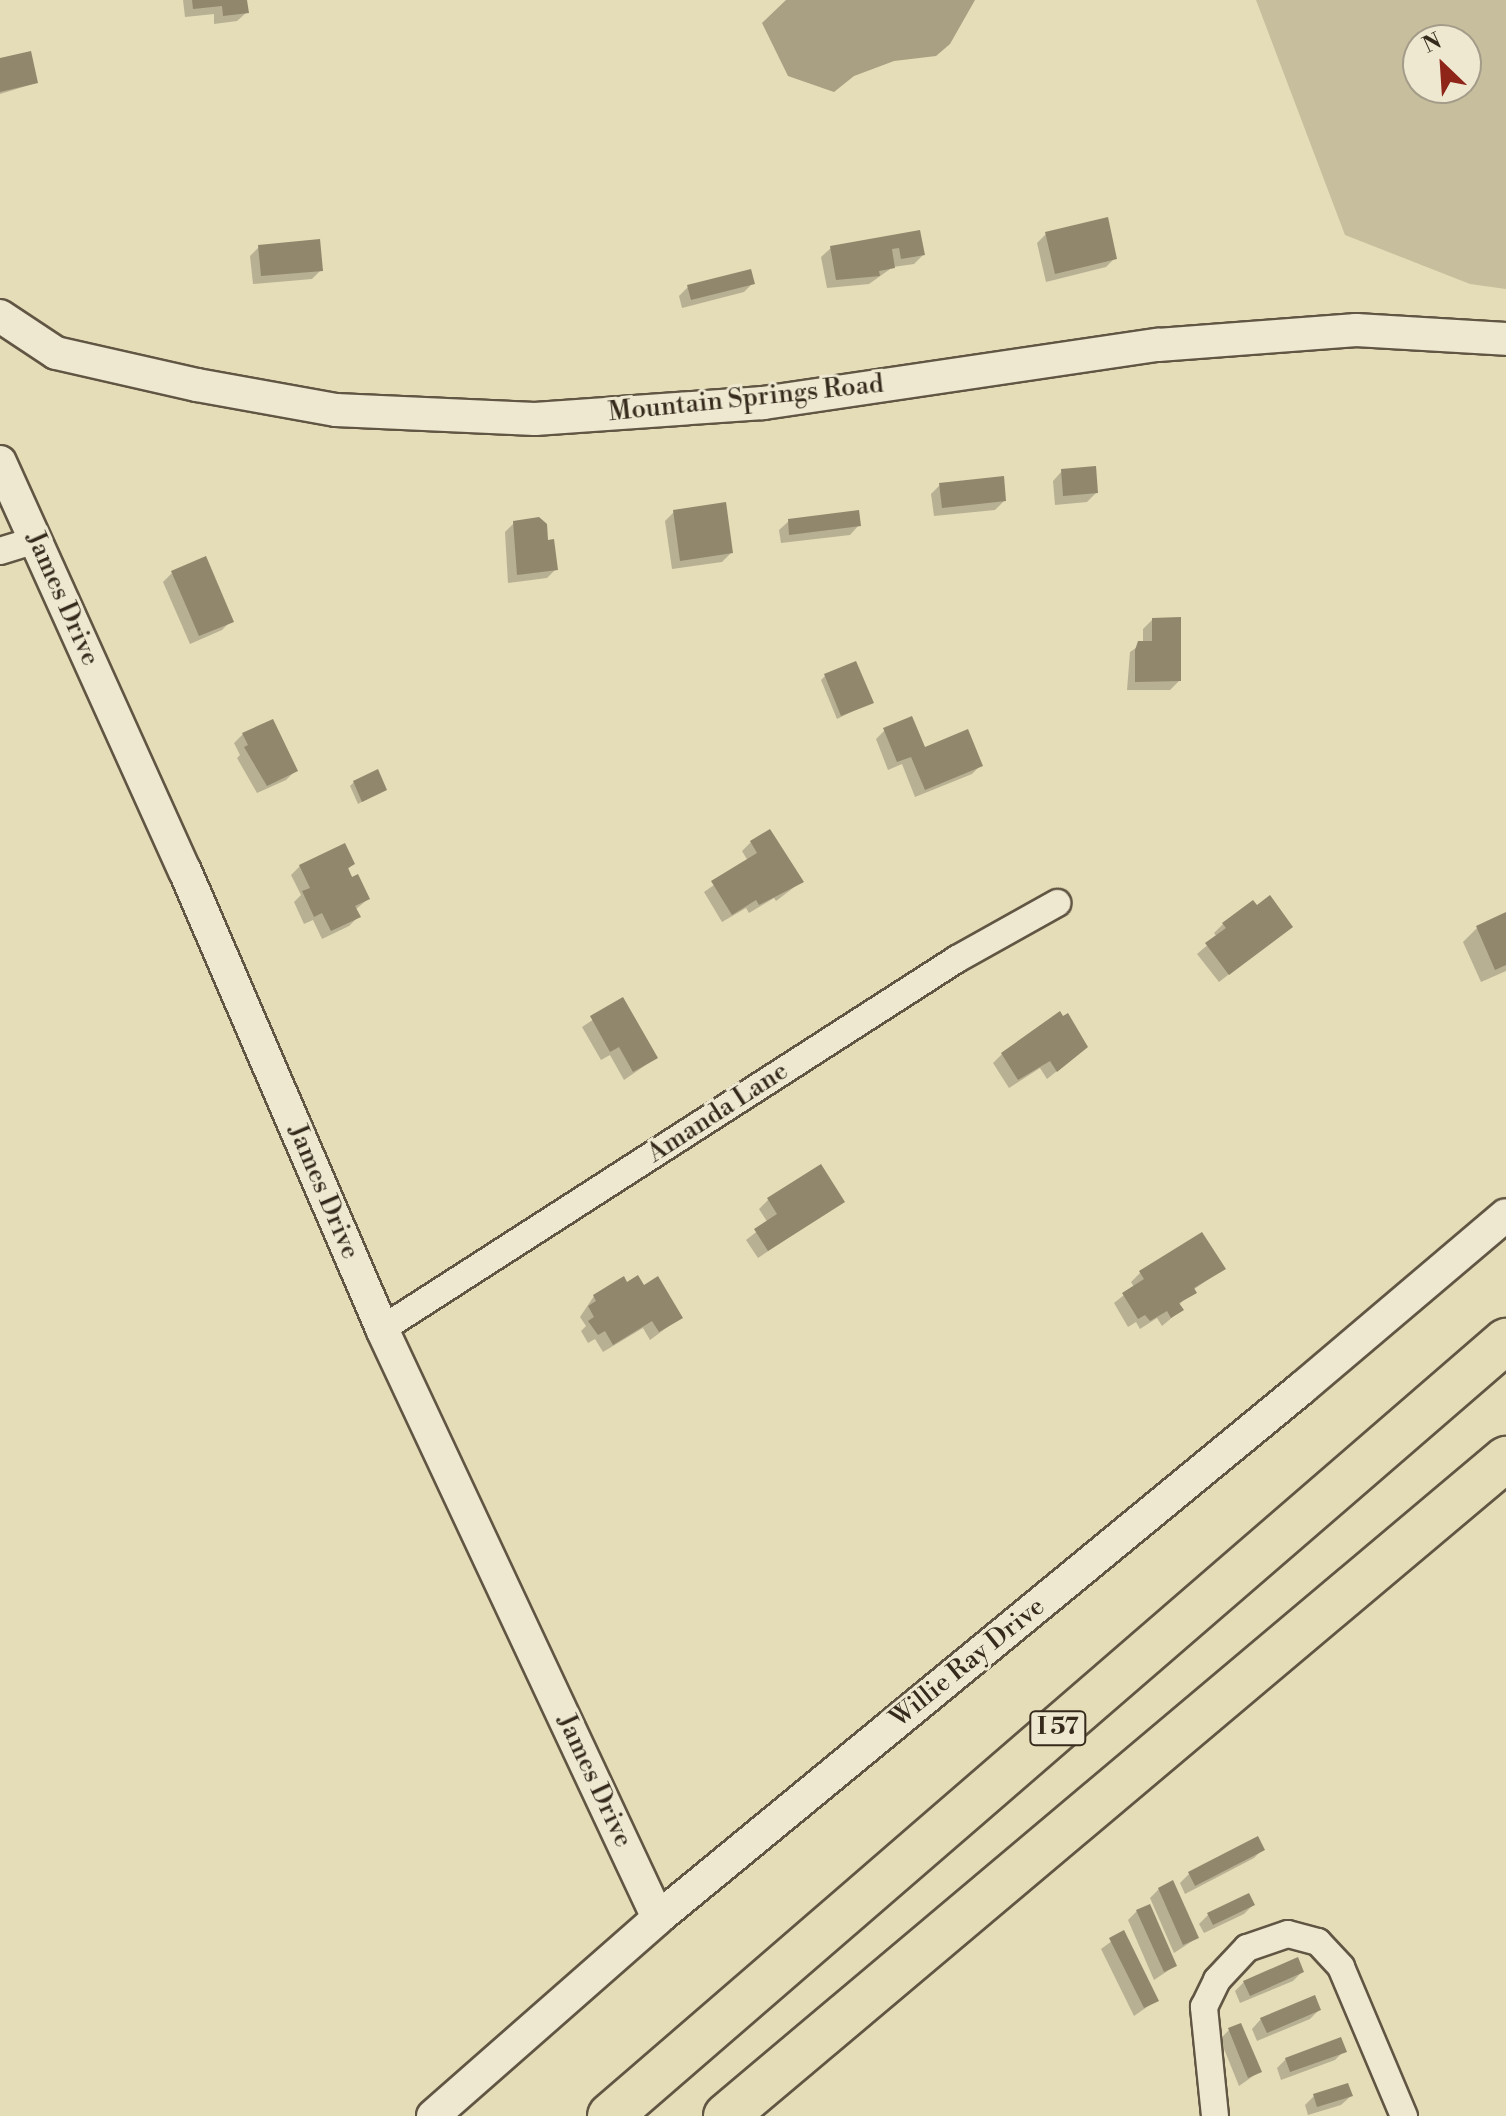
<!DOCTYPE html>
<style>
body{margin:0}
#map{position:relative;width:1506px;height:2116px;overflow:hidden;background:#e5dcb8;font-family:"Libre Bodoni",serif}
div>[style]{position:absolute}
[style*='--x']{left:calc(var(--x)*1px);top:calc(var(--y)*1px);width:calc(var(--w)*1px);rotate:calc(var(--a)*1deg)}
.green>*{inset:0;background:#c7be9d}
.water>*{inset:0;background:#a99f83}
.shadow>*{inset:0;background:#0003}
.building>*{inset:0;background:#91876d}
.roads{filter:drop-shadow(2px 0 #615643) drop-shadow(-2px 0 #615643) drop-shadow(0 2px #615643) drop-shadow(0 -2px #615643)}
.minor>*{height:26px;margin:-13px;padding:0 13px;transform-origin:13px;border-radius:13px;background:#eee8d1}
.tertiary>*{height:32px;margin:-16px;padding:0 16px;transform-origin:16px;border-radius:16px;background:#eee8d1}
.motorway>*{height:44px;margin:-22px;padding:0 22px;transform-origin:22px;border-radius:22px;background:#e5dcb8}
span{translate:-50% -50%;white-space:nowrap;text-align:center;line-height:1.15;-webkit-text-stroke:6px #eee8d1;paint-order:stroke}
.shield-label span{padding:2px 6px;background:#eee8d1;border:2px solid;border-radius:6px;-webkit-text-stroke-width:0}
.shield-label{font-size:24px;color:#352a1c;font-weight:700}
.street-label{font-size:26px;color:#352a1c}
.north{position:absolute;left:1402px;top:24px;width:80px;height:80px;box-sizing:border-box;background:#eee8d1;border:2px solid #a49c89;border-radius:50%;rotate:335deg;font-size:22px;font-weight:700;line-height:32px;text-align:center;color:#352a1c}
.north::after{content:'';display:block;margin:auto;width:28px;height:36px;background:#8f2418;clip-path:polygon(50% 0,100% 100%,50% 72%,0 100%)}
</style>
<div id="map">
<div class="green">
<div style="clip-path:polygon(evenodd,1256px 0,1506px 0,1506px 289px,1470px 284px,1345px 235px,1256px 0,1418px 40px,1466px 40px,1466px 88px,1418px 88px,1418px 40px)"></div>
</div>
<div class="water">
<div style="clip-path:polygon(786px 0,975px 0,950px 44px,936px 56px,894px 61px,854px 76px,834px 92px,788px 76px,762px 23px)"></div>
</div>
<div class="shadow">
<div style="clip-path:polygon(183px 0,245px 0,247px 12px,237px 21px,214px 24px,214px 14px,185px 17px)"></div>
<div style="clip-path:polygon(0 60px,36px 83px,0 94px)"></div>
<div style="clip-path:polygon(919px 232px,923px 255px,914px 264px,893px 267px,869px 284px,827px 288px,821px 257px,831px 248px)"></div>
<div style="clip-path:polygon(1046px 234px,1115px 258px,1106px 267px,1046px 282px,1037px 243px)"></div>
<div style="clip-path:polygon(259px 247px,321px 270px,312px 279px,253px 284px,250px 256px)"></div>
<div style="clip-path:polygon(753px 283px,744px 292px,682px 308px,679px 296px,688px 287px)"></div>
<div style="clip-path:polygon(1062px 471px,1096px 493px,1087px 502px,1055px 505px,1053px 481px)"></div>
<div style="clip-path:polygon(940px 485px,1004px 501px,995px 510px,934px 516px,931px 494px)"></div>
<div style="clip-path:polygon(674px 512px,731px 553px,722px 562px,672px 569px,665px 521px)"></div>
<div style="clip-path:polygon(789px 521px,859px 525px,850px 535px,781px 543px,779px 530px)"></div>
<div style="clip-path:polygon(514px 523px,547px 542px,556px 569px,547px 578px,508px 583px,505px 532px)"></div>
<div style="clip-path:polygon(172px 573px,231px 621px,222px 630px,190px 644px,163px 582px)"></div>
<div style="clip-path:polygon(1152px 620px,1179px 681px,1170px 690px,1127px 690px,1130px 652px,1143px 643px,1143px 629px)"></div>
<div style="clip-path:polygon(825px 676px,871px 702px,837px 719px,821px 680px)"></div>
<div style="clip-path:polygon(885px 730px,924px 750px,981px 765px,972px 774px,915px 797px,902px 764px,888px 770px,876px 739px)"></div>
<div style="clip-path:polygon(243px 734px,295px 771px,286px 780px,257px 793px,237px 758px,240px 755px,234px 743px)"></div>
<div style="clip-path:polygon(354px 782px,385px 789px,358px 804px,350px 786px)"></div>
<div style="clip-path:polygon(751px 842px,801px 882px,776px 901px,774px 898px,749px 913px,746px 908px,722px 922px,704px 892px,748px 861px,742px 851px)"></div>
<div style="clip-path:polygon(353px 864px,347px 870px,368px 899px,355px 910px,358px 917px,349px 926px,322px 939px,313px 920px,304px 924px,294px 902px,301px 895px,291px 875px,300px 866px)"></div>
<div style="clip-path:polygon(1506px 915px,1506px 971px,1481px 982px,1463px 942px,1477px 928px)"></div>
<div style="clip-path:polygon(1223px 924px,1291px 926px,1219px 982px,1197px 954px,1217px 937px,1214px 933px)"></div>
<div style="clip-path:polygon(623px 1000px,656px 1058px,624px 1080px,610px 1055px,601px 1060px,582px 1027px)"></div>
<div style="clip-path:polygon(1002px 1054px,1077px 1055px,1047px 1079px,1040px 1068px,1009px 1088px,993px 1063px)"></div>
<div style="clip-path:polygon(768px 1200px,842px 1202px,758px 1258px,746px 1240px,768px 1223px,759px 1209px)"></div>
<div style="clip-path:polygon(1202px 1235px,1223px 1269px,1193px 1290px,1178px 1306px,1181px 1310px,1162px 1326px,1157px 1318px,1140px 1329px,1136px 1322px,1128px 1327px,1114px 1303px,1134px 1287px,1131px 1282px,1140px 1273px)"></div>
<div style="clip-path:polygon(643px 1288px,681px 1317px,650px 1340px,643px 1328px,603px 1352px,595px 1339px,588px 1343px,581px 1331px,586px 1326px,580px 1317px,594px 1296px)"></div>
<div style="clip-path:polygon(1258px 1839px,1263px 1849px,1254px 1858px,1185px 1894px,1180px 1883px,1189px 1874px)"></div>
<div style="clip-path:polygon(1159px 1889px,1197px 1938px,1174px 1953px,1150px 1898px)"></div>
<div style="clip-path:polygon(1253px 1905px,1244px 1914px,1204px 1933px,1199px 1924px,1208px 1915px)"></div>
<div style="clip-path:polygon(1137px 1911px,1175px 1966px,1154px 1980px,1128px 1920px)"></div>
<div style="clip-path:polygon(1123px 1933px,1157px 2000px,1134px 2016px,1101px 1949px)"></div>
<div style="clip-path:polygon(1302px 1972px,1293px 1981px,1240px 2003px,1235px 1991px,1244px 1982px)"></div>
<div style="clip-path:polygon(1319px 2010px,1310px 2019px,1257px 2041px,1252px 2029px,1261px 2019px)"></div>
<div style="clip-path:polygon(1229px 2030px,1259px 2072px,1239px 2086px,1220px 2039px)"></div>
<div style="clip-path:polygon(1344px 2051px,1335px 2060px,1281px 2080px,1277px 2068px,1286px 2059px)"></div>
<div style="clip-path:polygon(1314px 2096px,1351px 2096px,1341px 2105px,1308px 2115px,1305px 2105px)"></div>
</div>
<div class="building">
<div style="clip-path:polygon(192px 0,247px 0,249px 13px,223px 16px,222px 6px,193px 9px)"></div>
<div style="clip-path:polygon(31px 51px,38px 83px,0 92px,0 58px)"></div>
<div style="clip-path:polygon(1108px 217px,1117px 259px,1055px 274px,1045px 232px)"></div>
<div style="clip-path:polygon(920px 230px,925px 255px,901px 259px,899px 248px,892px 249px,895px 268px,879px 271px,880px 276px,836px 280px,830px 246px)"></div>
<div style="clip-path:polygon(320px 239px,323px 271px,261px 276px,258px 245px)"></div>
<div style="clip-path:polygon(751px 269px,755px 284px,691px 300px,687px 285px)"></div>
<div style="clip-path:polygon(1096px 466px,1098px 493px,1063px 496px,1061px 469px)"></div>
<div style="clip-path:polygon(1004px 476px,1006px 501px,942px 508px,939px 483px)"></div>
<div style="clip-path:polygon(726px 502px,733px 553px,680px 561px,673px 510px)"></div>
<div style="clip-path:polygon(859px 510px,861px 526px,789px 535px,788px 519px)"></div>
<div style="clip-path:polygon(539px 517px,547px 524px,548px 540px,554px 539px,558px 570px,517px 575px,513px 521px)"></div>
<div style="clip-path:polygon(206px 556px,234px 622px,199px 636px,171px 571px)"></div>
<div style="clip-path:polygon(1181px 617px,1181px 681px,1135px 682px,1135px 650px,1138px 641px,1152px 641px,1152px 618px)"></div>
<div style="clip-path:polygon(856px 661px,874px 703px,841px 716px,824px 674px)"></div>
<div style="clip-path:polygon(912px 716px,925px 747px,968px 729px,983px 766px,925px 790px,911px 757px,897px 762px,883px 728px)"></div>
<div style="clip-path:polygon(273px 719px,298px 771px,267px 786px,244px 747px,248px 745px,242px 733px)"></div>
<div style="clip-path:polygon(378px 769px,387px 790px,362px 802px,353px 781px)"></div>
<div style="clip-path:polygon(770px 829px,804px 882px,759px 905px,756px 900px,732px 915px,711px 881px,757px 853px,750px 841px)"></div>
<div style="clip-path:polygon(345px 843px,355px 864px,348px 868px,352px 877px,358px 874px,370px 899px,355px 906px,361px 917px,331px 931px,322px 913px,314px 917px,302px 891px,310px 888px,299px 865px)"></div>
<div style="clip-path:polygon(1270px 895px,1293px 927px,1229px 975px,1205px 943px,1226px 928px,1222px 923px,1253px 900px,1257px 905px)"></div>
<div style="clip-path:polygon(1506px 912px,1506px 965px,1495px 970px,1476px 926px)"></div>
<div style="clip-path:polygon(623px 997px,658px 1058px,633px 1072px,619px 1047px,610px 1052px,590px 1016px)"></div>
<div style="clip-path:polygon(1060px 1011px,1063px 1016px,1068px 1013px,1088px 1047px,1057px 1072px,1050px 1061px,1018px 1080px,1001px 1053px)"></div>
<div style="clip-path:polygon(821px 1164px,845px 1202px,768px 1251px,754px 1229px,777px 1214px,767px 1198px)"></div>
<div style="clip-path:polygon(1202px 1232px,1226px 1269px,1194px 1288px,1197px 1293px,1179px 1303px,1184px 1310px,1171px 1318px,1167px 1311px,1150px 1321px,1145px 1315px,1138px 1319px,1122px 1293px,1144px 1279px,1139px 1271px)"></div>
<div style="clip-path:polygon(638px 1275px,644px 1285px,658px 1276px,683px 1318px,659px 1332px,652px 1321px,613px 1345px,605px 1331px,598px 1335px,588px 1321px,594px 1317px,588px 1306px,596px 1301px,593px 1295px,624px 1276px,627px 1282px)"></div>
<div style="clip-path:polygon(1258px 1836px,1265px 1850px,1195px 1886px,1188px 1872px)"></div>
<div style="clip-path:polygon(1173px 1880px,1199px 1938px,1183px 1945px,1158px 1888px)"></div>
<div style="clip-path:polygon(1249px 1893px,1255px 1905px,1213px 1925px,1207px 1913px)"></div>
<div style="clip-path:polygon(1150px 1904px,1177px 1966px,1164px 1972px,1136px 1910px)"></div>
<div style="clip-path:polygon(1124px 1930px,1159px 2001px,1144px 2008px,1109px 1938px)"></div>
<div style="clip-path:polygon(1298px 1957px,1304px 1972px,1250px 1996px,1243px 1981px)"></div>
<div style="clip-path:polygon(1315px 1995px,1321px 2010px,1267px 2033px,1260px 2018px)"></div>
<div style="clip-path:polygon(1241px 2023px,1262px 2072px,1248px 2078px,1228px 2028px)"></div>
<div style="clip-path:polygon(1341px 2037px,1347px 2052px,1290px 2072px,1285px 2058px)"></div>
<div style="clip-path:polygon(1348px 2083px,1353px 2096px,1317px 2107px,1313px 2094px)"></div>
</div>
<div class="roads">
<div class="minor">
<div style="--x:0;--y:551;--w:38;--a:-17"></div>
<div style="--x:382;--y:1329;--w:684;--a:-32.76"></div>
<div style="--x:957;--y:959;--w:115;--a:-29.2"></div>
<div style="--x:1215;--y:2116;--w:110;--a:-95.8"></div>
<div style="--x:1204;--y:2007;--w:30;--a:-64"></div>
<div style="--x:1217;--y:1980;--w:44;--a:-46.8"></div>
<div style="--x:1247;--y:1948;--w:43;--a:-18.9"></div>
<div style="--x:1288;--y:1934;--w:31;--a:15"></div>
<div style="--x:1318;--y:1942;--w:34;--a:47"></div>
<div style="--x:1341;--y:1967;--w:162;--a:67.1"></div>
</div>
<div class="tertiary">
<div style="--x:0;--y:316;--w:67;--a:33.5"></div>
<div style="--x:56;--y:353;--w:145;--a:12.8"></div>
<div style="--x:197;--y:385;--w:141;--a:10.2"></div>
<div style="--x:336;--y:410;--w:199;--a:2.6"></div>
<div style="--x:535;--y:419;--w:229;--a:-4"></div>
<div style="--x:763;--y:403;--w:399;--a:-8.4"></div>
<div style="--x:1158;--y:345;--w:199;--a:-4.3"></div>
<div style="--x:1356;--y:330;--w:150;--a:3.4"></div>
<div style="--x:0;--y:462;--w:449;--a:65.7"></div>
<div style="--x:185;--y:871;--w:499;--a:66.7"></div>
<div style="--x:382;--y:1329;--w:650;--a:64.89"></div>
<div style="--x:433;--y:2116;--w:300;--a:-41.3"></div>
<div style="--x:658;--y:1918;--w:834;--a:-39.45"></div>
<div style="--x:1302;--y:1388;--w:267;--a:-40.3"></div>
</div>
<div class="motorway">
<div style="--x:610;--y:2116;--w:1185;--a:-40.86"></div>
<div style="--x:726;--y:2116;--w:1020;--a:-40.11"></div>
</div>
</div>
<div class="shield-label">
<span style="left:1058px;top:1728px">I 57</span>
</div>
<div class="street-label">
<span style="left:746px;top:399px;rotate:-6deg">Mountain Springs Road</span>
<span style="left:62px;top:599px;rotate:66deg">James Drive</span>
<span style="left:718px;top:1113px;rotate:-33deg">Amanda Lane</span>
<span style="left:323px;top:1192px;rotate:67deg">James Drive</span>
<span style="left:968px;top:1663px;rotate:-39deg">Willie Ray Drive</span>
<span style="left:594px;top:1781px;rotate:65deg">James Drive</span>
</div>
<div class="north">N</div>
</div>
